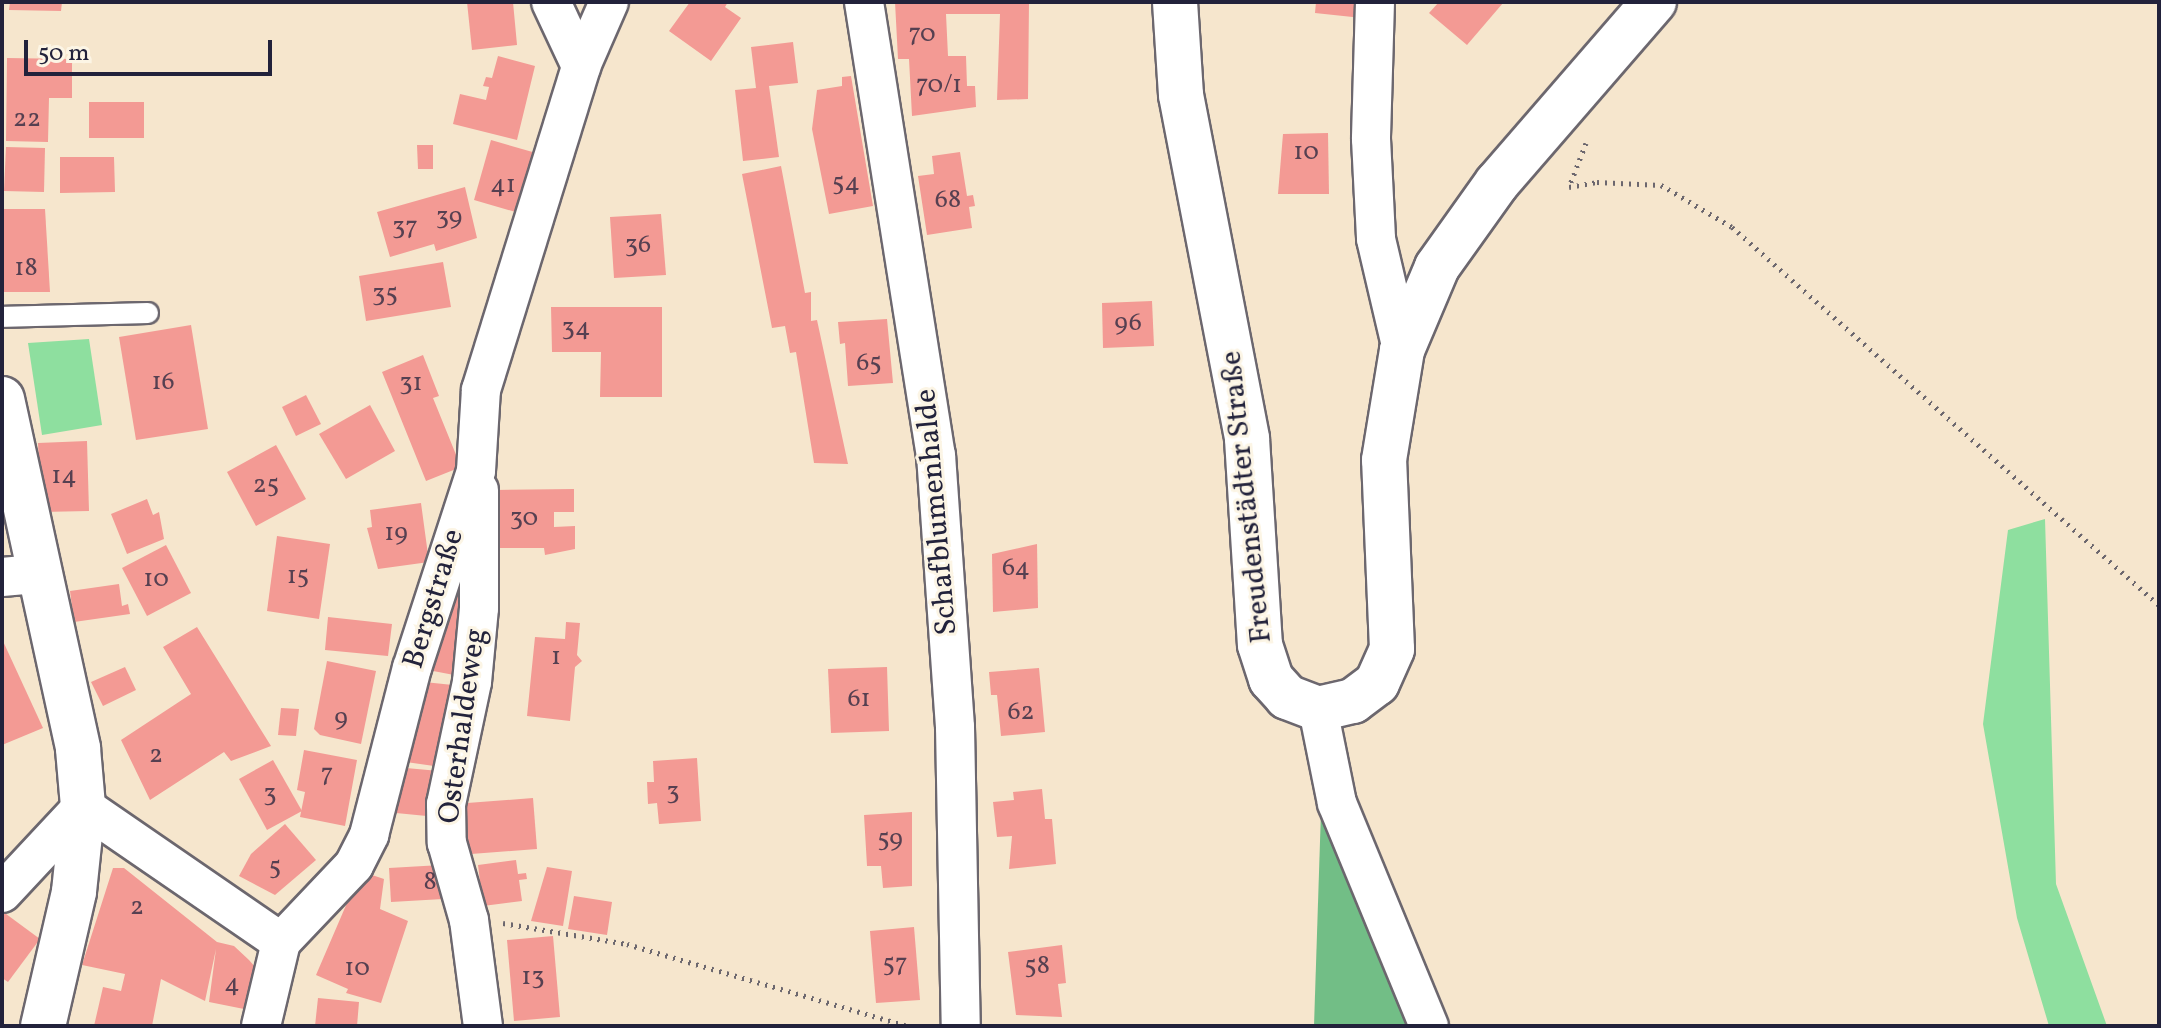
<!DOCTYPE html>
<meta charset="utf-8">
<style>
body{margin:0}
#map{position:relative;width:2161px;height:1028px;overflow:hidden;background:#f6e6cd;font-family:Vollkorn,serif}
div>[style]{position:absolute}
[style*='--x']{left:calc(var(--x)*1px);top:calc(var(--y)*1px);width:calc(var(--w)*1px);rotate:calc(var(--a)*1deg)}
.green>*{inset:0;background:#8edf9f}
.forest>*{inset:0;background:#72be86}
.building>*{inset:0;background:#f39a94}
.path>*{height:5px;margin-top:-2.5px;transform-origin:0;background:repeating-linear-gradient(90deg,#6c676e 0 2px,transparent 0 8px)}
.roads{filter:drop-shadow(2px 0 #6c676e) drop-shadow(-2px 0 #6c676e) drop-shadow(0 2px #6c676e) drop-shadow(0 -2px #6c676e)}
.lane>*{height:20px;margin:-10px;padding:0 10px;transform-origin:10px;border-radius:10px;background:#fff}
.street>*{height:38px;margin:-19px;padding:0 19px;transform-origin:19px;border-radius:19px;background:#fff}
.secondary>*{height:44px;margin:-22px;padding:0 22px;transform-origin:22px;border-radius:22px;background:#fff}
span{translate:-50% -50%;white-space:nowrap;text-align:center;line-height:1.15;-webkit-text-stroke:6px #fcf5e5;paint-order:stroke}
.number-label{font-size:26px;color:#564051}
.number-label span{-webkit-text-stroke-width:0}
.street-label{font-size:30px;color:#22223b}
.frame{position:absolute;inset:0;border:4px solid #22223b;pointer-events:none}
.scale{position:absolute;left:24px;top:40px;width:248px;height:36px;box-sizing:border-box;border:4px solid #22223b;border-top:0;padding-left:10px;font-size:24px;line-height:28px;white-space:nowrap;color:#22223b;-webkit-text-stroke:6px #fcf5e5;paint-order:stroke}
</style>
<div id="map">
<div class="green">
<div style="clip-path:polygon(89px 339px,102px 425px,42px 435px,28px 343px)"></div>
<div style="clip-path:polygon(2045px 519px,2056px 884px,2107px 1026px,2049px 1026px,2017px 918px,1983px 724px,2008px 530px)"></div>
</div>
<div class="forest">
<div style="clip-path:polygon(1321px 811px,1413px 1026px,1314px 1026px)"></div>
</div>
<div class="building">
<div style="clip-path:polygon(10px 2px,62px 2px,61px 11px,9px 10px)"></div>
<div style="clip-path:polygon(467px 2px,513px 2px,517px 45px,472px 50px)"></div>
<div style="clip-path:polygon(690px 2px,728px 2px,725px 7px,741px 18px,711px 61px,669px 31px)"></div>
<div style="clip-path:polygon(895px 2px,1029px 2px,1028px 99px,997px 100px,1000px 14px,946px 14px,948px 56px,966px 56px,967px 86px,975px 86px,976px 107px,912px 116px,909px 59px,898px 59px)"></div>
<div style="clip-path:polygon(1316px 2px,1363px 2px,1362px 18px,1315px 13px)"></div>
<div style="clip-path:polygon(1439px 2px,1501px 2px,1503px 3px,1467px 45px,1429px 13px)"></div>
<div style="clip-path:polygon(793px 42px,798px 83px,769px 86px,779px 157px,743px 161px,735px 90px,756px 88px,751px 47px)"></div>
<div style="clip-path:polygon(498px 56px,535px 66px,517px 140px,453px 124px,460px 94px,486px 100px,489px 87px,483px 86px,486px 77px,492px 78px)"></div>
<div style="clip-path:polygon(7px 58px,72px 59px,72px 98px,49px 98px,48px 142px,6px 141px)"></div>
<div style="clip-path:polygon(851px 76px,873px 206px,829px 214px,812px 129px,817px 90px,842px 86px,842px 77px)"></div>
<div style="clip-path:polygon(89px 102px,144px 102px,144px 138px,89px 138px)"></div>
<div style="clip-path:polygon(1328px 133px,1329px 194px,1278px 194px,1283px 134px)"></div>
<div style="clip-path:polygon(491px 140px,536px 153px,519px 213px,474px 200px)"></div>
<div style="clip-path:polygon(417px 145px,433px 145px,433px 169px,418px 169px)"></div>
<div style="clip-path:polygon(6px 147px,45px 148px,44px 192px,4px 191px)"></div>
<div style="clip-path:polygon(960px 152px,967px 196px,973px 195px,975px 206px,969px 207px,972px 228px,927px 235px,918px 176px,934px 174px,932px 156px)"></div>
<div style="clip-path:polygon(60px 157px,114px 157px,115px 192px,60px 193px)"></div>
<div style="clip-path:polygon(781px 166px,805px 293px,811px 292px,811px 321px,817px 320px,848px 464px,814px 463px,796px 352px,790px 353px,785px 326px,772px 328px,742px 174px)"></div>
<div style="clip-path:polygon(465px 187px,477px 238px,436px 251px,434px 244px,390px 257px,377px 212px)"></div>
<div style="clip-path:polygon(3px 209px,45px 209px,50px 292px,3px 292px)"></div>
<div style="clip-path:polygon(661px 214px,666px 275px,614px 278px,610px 217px)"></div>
<div style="clip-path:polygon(443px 262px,451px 307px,366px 321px,359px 276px)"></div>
<div style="clip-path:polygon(1152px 301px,1154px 346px,1103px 348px,1102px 303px)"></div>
<div style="clip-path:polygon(551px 307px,662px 307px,662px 397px,600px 397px,601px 352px,552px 352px)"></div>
<div style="clip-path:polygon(887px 319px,893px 383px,848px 386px,845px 343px,840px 344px,838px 322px)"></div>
<div style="clip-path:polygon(191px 325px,208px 429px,136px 440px,119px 337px)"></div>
<div style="clip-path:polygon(423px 355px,439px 396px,433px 398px,461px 467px,426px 481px,382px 372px)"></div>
<div style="clip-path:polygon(306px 395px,321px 424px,296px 436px,282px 407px)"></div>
<div style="clip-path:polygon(370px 405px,395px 451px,346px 479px,319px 434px)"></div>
<div style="clip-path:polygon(87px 441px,89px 511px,41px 512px,38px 443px)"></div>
<div style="clip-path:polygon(276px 445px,306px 499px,256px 526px,227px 472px)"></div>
<div style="clip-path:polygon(574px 489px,574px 512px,554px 512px,554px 527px,575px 526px,575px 549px,545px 555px,544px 548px,496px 548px,495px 490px)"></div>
<div style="clip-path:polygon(147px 499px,153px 515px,159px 512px,164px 539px,127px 554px,111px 514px)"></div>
<div style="clip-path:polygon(421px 503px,429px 562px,378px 569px,367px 528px,372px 527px,370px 510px)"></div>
<div style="clip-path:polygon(277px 536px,330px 544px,319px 619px,267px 611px)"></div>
<div style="clip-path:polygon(1037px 544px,1038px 608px,993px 612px,992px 554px)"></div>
<div style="clip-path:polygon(166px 545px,191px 593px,147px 616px,122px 568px)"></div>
<div style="clip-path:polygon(119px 584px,122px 606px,128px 604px,130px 614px,74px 622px,70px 591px)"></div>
<div style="clip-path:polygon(450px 586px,465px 588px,454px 675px,428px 670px)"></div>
<div style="clip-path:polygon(328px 617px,392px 624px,388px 656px,325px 650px)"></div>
<div style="clip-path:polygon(566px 622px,580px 623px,577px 655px,582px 661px,575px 667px,570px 721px,527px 716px,535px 637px,565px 639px)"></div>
<div style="clip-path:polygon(197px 627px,271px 746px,231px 761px,224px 752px,150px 800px,121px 740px,191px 694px,163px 647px)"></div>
<div style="clip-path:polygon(2px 639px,43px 728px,2px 745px)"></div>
<div style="clip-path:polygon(327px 661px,376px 671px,361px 744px,320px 735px,314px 729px)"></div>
<div style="clip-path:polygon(125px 667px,136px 690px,103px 706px,91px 682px)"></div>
<div style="clip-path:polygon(887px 667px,889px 731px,831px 733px,828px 669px)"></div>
<div style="clip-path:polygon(1039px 668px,1045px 732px,1001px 736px,997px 695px,991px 695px,989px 672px)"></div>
<div style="clip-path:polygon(424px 682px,453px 685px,441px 767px,406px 762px)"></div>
<div style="clip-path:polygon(281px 708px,299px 709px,296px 736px,278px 735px)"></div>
<div style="clip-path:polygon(304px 750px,357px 760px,345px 826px,300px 817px,305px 792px,297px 790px)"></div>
<div style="clip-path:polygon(697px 758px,701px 821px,659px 824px,657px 803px,648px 804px,647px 782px,654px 782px,653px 761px)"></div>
<div style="clip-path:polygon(273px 760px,302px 811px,267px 830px,239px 779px)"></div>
<div style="clip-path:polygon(406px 768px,439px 771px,437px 817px,396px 813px)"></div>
<div style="clip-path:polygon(1042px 789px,1045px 819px,1052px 819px,1056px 864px,1009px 869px,1012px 836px,997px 837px,993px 802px,1014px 800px,1013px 792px)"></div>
<div style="clip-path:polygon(533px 798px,537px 849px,458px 855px,454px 804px)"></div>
<div style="clip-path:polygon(912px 812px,912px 886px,883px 888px,881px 866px,867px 866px,864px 815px)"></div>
<div style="clip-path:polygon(285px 824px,316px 860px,275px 895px,239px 876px,251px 854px)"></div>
<div style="clip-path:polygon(516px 860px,518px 874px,526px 873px,527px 879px,519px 880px,522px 901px,483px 906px,478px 865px)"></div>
<div style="clip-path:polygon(441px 865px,443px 899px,391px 902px,389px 868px)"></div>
<div style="clip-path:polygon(547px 867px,572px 871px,563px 926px,531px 921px)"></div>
<div style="clip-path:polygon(113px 868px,124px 868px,217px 942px,234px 946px,249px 960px,256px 968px,249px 1010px,209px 1002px,216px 949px,205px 1001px,161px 979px,152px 1026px,94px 1026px,103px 987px,121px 991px,125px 974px,82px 965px)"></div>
<div style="clip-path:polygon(369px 874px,384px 879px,380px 909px,408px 921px,381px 1003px,346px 993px,348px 989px,316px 975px,350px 896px)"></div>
<div style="clip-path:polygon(574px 896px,612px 902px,607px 935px,568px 929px)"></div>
<div style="clip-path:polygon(2px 911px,40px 939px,8px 982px,2px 978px)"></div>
<div style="clip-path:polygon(914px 927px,920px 1000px,876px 1003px,870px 931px)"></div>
<div style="clip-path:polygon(553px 936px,560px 1017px,514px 1021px,507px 940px)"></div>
<div style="clip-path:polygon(1062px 945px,1066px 983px,1058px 984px,1062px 1017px,1016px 1015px,1008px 952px)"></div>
<div style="clip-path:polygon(318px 998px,359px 1002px,357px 1026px,315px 1026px)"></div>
</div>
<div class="path">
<div style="--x:1586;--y:143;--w:47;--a:111.1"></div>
<div style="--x:1569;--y:187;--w:28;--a:-10"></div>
<div style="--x:1597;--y:182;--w:64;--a:2.7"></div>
<div style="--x:1661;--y:185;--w:82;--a:30.6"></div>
<div style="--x:1732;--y:227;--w:570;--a:41.52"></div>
<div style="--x:503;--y:923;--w:126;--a:9.6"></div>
<div style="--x:627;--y:944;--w:293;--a:16.3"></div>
</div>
<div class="roads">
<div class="lane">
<div style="--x:2;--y:317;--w:146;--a:-1.6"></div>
</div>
<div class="street">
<div style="--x:551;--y:2;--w:71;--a:64.9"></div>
<div style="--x:864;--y:2;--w:459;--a:81"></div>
<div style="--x:936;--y:455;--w:273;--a:86"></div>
<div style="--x:955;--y:727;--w:299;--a:88.9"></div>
<div style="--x:1375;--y:2;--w:137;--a:91.7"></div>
<div style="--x:1371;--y:139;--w:100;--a:87.1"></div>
<div style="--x:1376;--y:239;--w:114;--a:76.8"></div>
<div style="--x:479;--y:490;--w:118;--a:90"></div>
<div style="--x:479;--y:608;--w:74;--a:95.4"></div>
<div style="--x:472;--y:682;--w:125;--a:102"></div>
<div style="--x:446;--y:804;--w:39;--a:89"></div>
<div style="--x:447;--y:843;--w:80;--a:74.1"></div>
<div style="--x:469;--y:920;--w:107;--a:82.5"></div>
<div style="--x:2;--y:577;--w:34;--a:-5"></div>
<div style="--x:1318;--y:709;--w:96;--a:78.6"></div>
<div style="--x:1337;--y:803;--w:241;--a:67.6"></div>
<div style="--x:2;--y:893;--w:119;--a:-47"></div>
<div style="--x:83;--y:806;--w:240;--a:34.5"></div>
<div style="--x:261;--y:1026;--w:86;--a:-76.6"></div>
<div style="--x:281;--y:942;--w:106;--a:-46.5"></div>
<div style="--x:354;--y:865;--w:34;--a:-63"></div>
<div style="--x:369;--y:835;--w:172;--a:-75.6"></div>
<div style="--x:412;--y:668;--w:207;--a:-72"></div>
<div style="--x:476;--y:471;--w:81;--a:-86.5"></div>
<div style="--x:481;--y:390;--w:339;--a:-72.8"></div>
<div style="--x:581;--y:66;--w:70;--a:-66.4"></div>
</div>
<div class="secondary">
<div style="--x:1175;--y:2;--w:93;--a:86.3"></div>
<div style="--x:1181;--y:95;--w:350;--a:79.1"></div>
<div style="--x:1247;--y:439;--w:206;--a:86.4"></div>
<div style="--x:1260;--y:645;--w:36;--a:72"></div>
<div style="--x:1271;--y:679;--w:24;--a:48"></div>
<div style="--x:1287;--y:697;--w:33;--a:21"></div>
<div style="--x:1318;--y:709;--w:36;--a:-13"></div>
<div style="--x:1353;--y:701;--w:30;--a:-37"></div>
<div style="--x:1377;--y:683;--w:37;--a:-66"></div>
<div style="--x:1392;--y:649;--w:189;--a:-92.4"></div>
<div style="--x:1384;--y:460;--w:111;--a:-80.7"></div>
<div style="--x:1402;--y:350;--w:90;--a:-67.1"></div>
<div style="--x:1437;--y:267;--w:103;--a:-54.5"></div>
<div style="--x:1497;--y:183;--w:240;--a:-49.1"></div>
<div style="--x:2;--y:399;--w:358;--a:77.7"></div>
<div style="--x:78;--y:749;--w:57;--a:85"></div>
<div style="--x:83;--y:806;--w:86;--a:96"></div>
<div style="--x:74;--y:892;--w:138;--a:103"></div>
</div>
</div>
<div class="number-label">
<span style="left:922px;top:35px">70</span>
<span style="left:939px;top:86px">70/1</span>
<span style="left:27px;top:120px">22</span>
<span style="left:1306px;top:153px">10</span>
<span style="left:846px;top:184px">54</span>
<span style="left:503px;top:186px">41</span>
<span style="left:948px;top:201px">68</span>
<span style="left:449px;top:218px">39</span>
<span style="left:405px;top:228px">37</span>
<span style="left:638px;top:246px">36</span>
<span style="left:26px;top:269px">18</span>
<span style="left:385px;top:295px">35</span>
<span style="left:1128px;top:324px">96</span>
<span style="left:576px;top:329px">34</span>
<span style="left:869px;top:364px">65</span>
<span style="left:163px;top:383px">16</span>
<span style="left:411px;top:384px">31</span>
<span style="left:64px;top:477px">14</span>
<span style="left:266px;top:486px">25</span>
<span style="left:524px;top:519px">30</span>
<span style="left:396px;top:534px">19</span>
<span style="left:1016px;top:569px">64</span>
<span style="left:298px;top:577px">15</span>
<span style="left:156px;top:580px">10</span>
<span style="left:556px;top:658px">1</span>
<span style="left:859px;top:700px">61</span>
<span style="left:1021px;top:713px">62</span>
<span style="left:341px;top:719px">9</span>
<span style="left:156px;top:756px">2</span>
<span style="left:327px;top:775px">7</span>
<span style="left:673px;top:793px">3</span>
<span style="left:270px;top:795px">3</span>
<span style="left:890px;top:840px">59</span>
<span style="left:275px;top:868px">5</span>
<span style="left:430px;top:883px">8</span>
<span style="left:137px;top:908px">2</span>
<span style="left:895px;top:965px">57</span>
<span style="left:1037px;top:967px">58</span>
<span style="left:357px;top:969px">10</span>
<span style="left:533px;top:978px">13</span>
<span style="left:232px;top:985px">4</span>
</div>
<div class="street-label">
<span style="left:1247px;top:497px;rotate:-96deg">Freudenstädter Straße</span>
<span style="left:937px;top:512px;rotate:-95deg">Schafblumenhalde</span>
<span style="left:434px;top:599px;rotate:-73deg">Bergstraße</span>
<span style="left:463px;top:726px;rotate:-82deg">Osterhaldeweg</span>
</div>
<div class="frame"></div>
<div class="scale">50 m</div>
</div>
